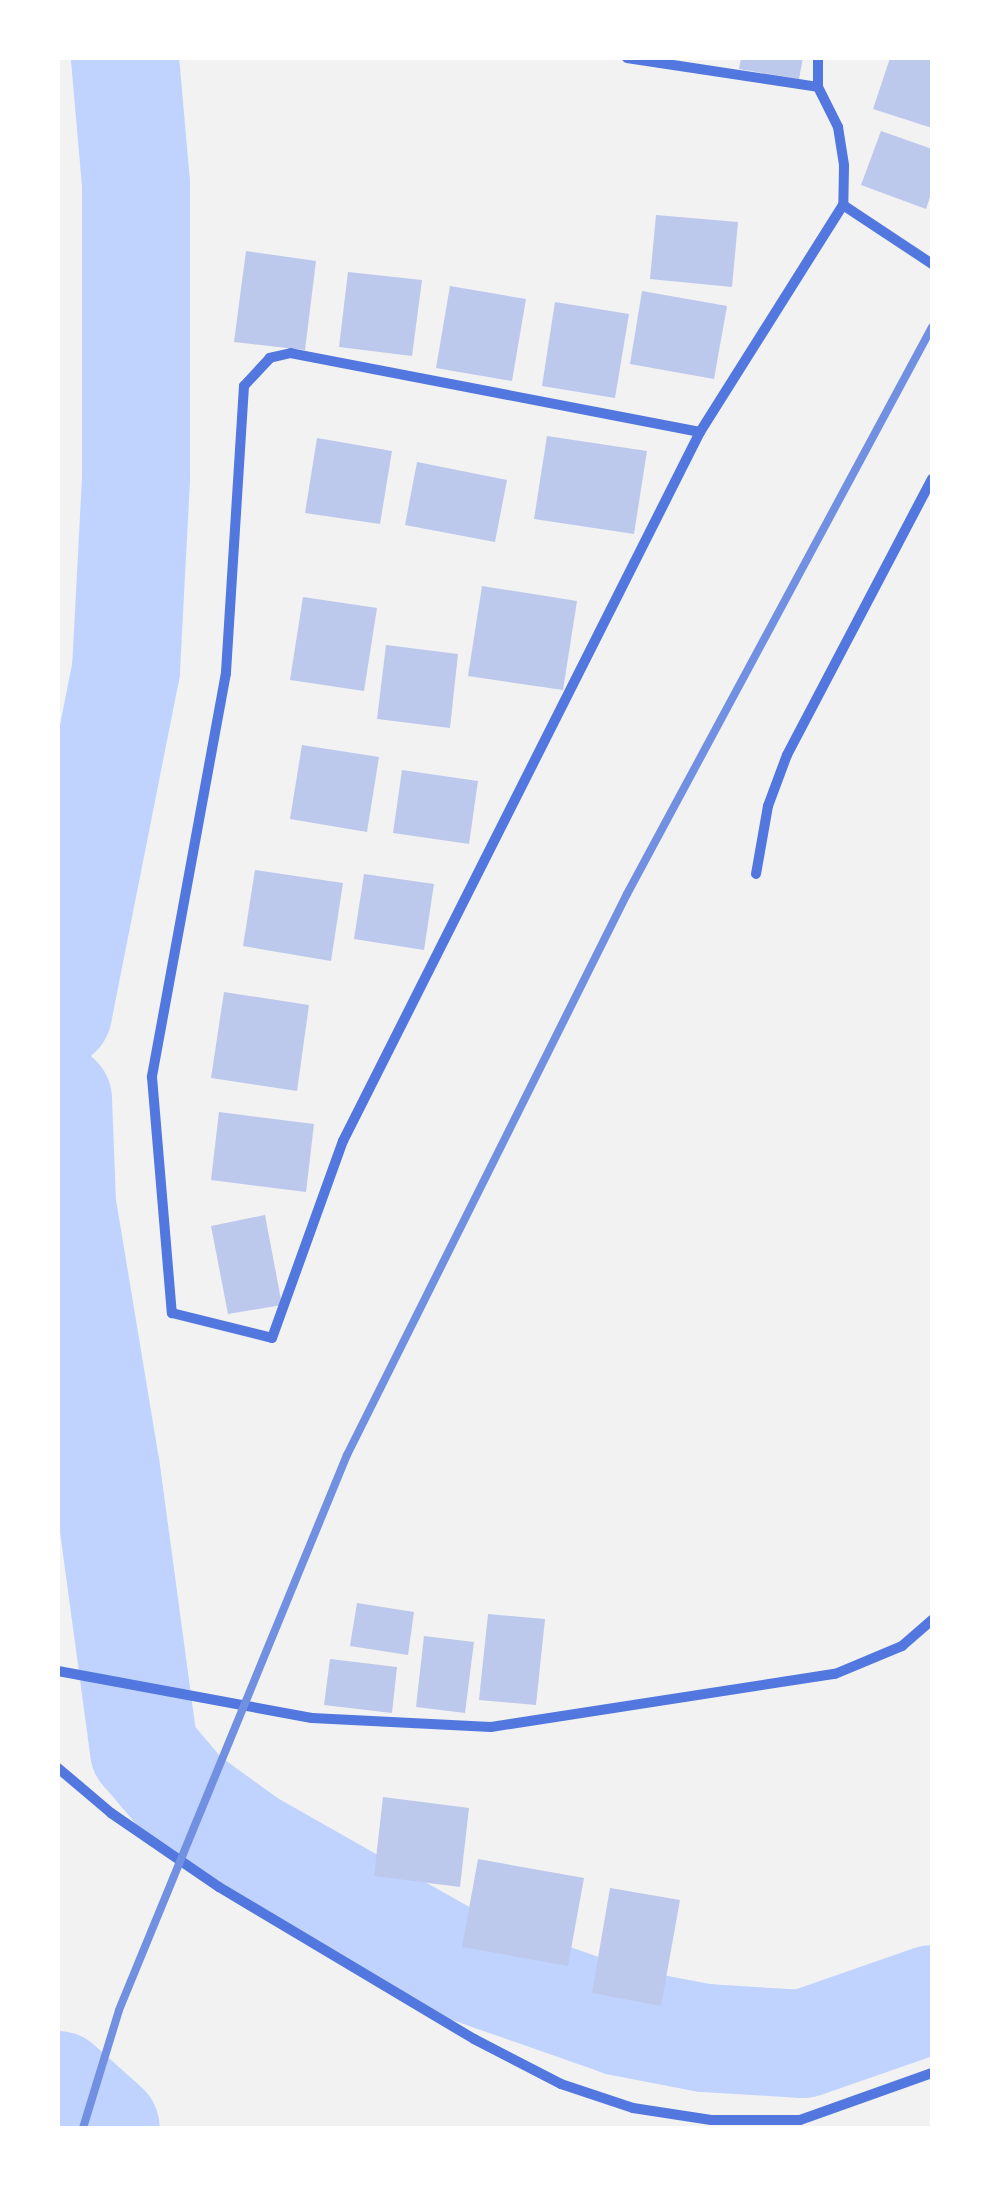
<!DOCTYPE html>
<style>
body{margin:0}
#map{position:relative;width:990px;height:2186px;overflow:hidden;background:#f2f2f2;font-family:"DM Sans",sans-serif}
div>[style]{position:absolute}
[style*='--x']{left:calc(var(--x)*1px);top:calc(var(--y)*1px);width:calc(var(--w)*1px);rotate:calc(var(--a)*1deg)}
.river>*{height:108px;margin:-54px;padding:0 54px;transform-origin:54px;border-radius:54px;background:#bfd3fe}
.building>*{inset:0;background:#bdc9ec}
.minor>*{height:10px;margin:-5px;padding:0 5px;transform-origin:5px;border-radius:5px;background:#5277de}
.rail>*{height:8px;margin:-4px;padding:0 4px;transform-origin:4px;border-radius:4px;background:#7290e2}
span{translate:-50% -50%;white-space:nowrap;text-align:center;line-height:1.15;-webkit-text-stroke:8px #fff;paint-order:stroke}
.frame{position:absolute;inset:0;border:60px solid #fff;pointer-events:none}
</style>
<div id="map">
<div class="river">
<div style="--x:58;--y:1013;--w:350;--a:-78.8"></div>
<div style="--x:126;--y:670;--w:193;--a:-87"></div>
<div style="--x:136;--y:477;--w:293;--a:-90"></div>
<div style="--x:136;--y:184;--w:126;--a:-95"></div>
<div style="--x:58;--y:1099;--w:105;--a:87.8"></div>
<div style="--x:62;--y:1204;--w:269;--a:80.6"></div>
<div style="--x:106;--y:1469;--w:284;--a:82.3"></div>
<div style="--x:144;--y:1750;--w:62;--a:49.6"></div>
<div style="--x:184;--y:1797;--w:80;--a:35.9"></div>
<div style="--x:249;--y:1844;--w:251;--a:29.6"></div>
<div style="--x:467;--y:1968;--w:163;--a:19.3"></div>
<div style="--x:621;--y:2022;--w:86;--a:10.8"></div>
<div style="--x:705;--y:2038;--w:98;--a:3.5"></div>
<div style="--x:803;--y:2044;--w:137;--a:-19.2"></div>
<div style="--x:58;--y:2085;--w:64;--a:41.9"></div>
</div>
<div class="building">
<div style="clip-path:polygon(741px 58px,803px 58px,799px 79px,739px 69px)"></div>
<div style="clip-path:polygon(890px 58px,932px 58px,932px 128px,873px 109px)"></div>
<div style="clip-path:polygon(881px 131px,932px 149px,932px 191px,926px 209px,861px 185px)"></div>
<div style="clip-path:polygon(656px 215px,738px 222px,732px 287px,650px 279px)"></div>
<div style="clip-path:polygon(246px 251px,316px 261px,305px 350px,234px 342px)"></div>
<div style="clip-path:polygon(348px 272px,422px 280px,412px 356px,339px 347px)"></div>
<div style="clip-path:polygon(450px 286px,526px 299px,512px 381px,436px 368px)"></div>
<div style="clip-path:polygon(642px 291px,727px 306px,714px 379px,630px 364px)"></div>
<div style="clip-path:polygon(555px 302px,629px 314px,615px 398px,542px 386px)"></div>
<div style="clip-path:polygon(547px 436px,647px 451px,634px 534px,534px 519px)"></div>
<div style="clip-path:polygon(317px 438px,392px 451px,380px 524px,305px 513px)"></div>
<div style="clip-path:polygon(417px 462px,507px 480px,495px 542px,405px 525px)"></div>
<div style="clip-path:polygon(482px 586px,577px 601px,563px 690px,468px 676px)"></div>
<div style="clip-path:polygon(303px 597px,377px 608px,364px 691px,290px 680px)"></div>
<div style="clip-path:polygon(386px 645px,458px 654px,450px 728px,377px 719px)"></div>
<div style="clip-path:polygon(302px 745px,379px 757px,367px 832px,290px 819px)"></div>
<div style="clip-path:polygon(402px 770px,478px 781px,469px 844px,393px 833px)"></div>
<div style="clip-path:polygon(255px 870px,343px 883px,331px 961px,243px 946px)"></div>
<div style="clip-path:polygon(364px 874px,434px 884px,424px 950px,354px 939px)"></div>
<div style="clip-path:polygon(224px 992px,309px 1005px,297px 1091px,211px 1078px)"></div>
<div style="clip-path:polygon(219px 1112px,314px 1124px,306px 1192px,211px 1180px)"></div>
<div style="clip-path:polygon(265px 1215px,282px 1305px,228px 1314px,211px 1226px)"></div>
<div style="clip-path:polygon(357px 1603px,414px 1612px,408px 1655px,350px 1646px)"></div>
<div style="clip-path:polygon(488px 1614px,545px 1619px,536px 1705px,479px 1700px)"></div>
<div style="clip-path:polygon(424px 1636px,474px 1642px,465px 1713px,416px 1707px)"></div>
<div style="clip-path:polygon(330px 1659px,397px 1667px,392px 1713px,324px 1705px)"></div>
<div style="clip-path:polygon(383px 1797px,469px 1808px,460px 1887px,374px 1876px)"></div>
<div style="clip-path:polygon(478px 1859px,584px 1878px,568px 1966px,462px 1947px)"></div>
<div style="clip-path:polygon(610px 1888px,680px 1900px,661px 2006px,592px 1993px)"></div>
</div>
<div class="minor">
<div style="--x:627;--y:58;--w:193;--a:8.6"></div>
<div style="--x:818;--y:58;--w:29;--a:90"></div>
<div style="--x:818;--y:87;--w:45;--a:63.4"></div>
<div style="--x:838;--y:127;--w:39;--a:81"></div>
<div style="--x:844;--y:166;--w:39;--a:91"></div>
<div style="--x:843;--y:205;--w:107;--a:33.5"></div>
<div style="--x:700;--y:432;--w:417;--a:-169.1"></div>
<div style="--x:291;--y:353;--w:22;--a:167"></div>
<div style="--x:270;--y:358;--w:38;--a:133"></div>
<div style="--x:244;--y:386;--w:288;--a:93.6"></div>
<div style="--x:226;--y:673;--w:411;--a:100.4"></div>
<div style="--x:152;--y:1077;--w:237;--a:85.2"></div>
<div style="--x:172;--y:1313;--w:103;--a:14"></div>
<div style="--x:272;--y:1338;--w:209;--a:-70.2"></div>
<div style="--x:343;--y:1141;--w:794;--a:-63.27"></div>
<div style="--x:700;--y:432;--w:268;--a:-57.8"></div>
<div style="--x:756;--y:874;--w:69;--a:-80"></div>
<div style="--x:768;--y:806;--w:54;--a:-69.6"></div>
<div style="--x:787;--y:755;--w:312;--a:-62.3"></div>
<div style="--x:58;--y:1671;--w:258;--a:10.5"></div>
<div style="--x:312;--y:1718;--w:179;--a:2.9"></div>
<div style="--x:491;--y:1727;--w:348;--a:-8.8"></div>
<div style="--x:835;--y:1674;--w:73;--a:-22.7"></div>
<div style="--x:902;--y:1646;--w:40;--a:-41"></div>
<div style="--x:58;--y:1768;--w:70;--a:40.3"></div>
<div style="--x:111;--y:1813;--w:131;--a:34.4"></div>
<div style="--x:219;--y:1887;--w:297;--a:30.8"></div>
<div style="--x:474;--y:2039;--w:98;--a:27.3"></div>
<div style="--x:561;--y:2084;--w:76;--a:18.4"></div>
<div style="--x:633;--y:2108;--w:79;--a:8.7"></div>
<div style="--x:711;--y:2120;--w:89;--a:0"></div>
<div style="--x:800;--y:2120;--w:140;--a:-19.6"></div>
</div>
<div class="rail">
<div style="--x:83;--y:2128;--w:123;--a:-73"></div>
<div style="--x:119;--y:2010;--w:600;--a:-67.67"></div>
<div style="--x:347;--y:1455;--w:627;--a:-63.48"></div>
<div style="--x:627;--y:894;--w:644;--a:-61.72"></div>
</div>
<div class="frame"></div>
</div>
